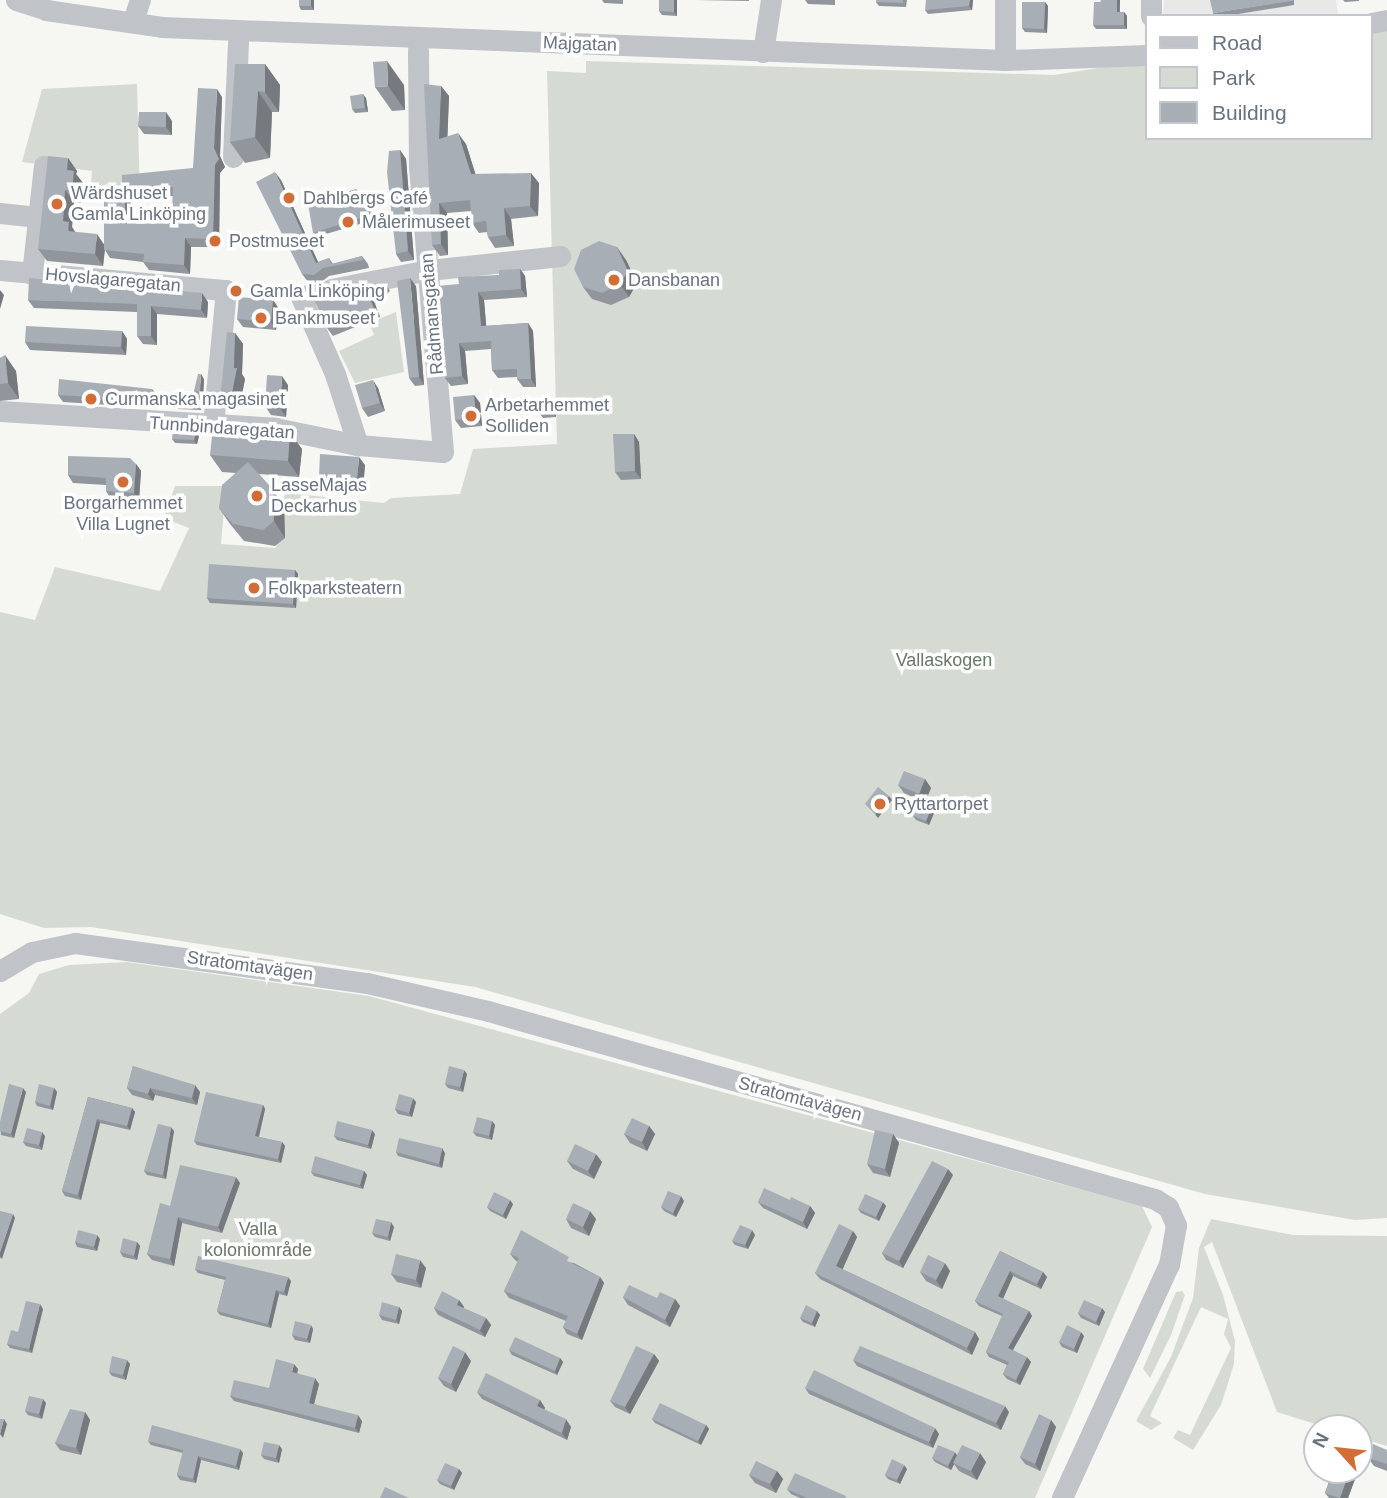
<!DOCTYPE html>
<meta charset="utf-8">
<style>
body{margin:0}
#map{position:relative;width:1387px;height:1498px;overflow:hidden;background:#f6f6f3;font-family:Arial,sans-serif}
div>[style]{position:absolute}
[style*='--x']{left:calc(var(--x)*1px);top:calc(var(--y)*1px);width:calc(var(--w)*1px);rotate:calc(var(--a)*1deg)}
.built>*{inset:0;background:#e7e8e7}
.green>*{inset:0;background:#d5dbd3}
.minor>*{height:21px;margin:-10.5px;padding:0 10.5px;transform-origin:10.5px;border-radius:10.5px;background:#c0c3c7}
.wall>*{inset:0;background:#90969c}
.shaded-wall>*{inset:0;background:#767a7f}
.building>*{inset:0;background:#a8aeb5}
.dots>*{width:19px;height:19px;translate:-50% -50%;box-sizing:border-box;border:4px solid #fff;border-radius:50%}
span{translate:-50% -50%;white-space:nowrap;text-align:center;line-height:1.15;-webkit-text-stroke:7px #fff;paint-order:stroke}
.street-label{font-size:18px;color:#687381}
.poi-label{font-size:18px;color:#687381}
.left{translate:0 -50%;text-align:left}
.park-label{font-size:18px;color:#687966}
.legend{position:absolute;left:1145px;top:14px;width:228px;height:126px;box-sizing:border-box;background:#fff;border:2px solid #c3c7cd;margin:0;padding:9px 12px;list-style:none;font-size:21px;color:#687381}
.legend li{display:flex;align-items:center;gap:14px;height:35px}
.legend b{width:35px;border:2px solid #c3c7cd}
.north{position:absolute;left:1303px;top:1414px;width:70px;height:70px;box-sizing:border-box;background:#fff;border:2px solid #c3c7cd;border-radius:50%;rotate:297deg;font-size:19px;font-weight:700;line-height:28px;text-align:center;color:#687381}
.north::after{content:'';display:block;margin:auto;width:24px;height:32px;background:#d26d38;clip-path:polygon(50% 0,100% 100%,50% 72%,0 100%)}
</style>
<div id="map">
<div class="built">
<div style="clip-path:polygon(1164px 0,1336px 0,1338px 14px,1163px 16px)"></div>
</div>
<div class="green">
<div style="clip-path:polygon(1387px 24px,1387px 1218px,1355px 1220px,1205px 1194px,475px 987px,91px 927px,44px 928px,0 914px,0 612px,35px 620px,55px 567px,160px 591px,189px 528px,164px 518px,175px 486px,226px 486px,221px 544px,276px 548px,285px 493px,384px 503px,391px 498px,460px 494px,473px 449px,557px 444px,547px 71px,586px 73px,586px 61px,1054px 75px,1147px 60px,1147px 138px,1371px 138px,1371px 26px)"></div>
<div style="clip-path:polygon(137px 84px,140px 197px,90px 197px,92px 171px,22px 162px,42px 89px)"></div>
<div style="clip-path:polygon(396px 312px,404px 372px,355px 383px,339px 351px,374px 335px,369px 323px)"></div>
<div style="clip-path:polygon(127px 962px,369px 996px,1142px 1206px,1152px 1227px,1035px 1498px,0 1498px,0 1014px,29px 993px,39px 974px,69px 965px)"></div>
<div style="clip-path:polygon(1211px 1219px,1293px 1235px,1387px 1236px,1387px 1446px,1359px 1438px,1359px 1428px,1328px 1428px,1277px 1412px,1212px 1242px,1204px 1247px,1223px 1295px,1235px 1341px,1234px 1364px,1221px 1405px,1193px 1450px,1173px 1438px,1178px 1430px,1190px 1435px,1231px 1348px,1224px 1334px,1228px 1319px,1201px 1307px,1150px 1416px,1162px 1423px,1151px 1430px,1136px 1421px,1171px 1357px,1193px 1298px,1199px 1248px)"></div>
<div style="clip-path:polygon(1182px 1291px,1185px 1295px,1171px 1335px,1150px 1378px,1143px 1369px,1176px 1292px)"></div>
</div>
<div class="minor">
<div style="--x:16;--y:0;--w:32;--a:18"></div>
<div style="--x:46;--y:10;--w:117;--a:8.3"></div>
<div style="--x:162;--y:27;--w:844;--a:2.24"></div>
<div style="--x:1005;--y:60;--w:142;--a:-2"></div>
<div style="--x:1151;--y:16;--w:16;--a:-90"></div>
<div style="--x:133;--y:21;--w:22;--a:-72"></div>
<div style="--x:1371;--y:23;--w:16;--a:-11"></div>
<div style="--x:763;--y:52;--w:53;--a:-81.3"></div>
<div style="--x:1005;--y:60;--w:60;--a:-90"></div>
<div style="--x:233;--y:157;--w:115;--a:-87.5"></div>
<div style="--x:0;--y:213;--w:38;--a:6"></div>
<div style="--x:0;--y:270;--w:227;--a:5.1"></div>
<div style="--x:226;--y:290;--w:136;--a:95.5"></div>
<div style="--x:32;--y:274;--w:109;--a:-83.7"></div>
<div style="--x:331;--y:289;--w:100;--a:-11"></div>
<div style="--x:429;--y:270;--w:132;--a:-6.1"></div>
<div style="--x:313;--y:294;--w:12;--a:166"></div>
<div style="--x:301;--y:297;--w:84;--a:66.2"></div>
<div style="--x:335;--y:374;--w:75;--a:72.1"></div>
<div style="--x:0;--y:411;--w:276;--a:3.5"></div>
<div style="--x:275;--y:428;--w:85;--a:11.6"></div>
<div style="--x:358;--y:445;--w:85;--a:4.7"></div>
<div style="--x:443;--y:452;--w:287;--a:-94.8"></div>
<div style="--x:419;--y:166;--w:116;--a:-90.5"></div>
<div style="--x:0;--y:971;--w:37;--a:-31"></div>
<div style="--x:32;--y:952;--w:44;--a:-11.8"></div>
<div style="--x:75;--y:943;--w:295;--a:7.8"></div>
<div style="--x:367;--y:983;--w:124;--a:13"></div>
<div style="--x:488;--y:1011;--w:693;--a:15.74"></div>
<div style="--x:1155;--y:1199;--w:15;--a:32"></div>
<div style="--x:1168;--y:1207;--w:20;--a:66"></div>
<div style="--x:1176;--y:1225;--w:40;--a:100"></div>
<div style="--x:1169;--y:1264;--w:257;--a:114.6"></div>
</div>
<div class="wall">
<div style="clip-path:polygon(314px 0,314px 10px,301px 10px,299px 6px)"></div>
<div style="clip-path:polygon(602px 0,623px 0,623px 4px,604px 3px)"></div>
<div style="clip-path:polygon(677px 0,677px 16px,662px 15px,659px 11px)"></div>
<div style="clip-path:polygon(695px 0,749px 0,749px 1px)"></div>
<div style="clip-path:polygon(805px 0,835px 0,835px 5px,808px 4px)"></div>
<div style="clip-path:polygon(876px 0,907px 0,906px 7px,879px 6px,876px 2px)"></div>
<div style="clip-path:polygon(973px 0,972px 10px,928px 14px,925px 10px)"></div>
<div style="clip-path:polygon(1101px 0,1120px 0,1120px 12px,1124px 12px,1127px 16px,1127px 29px,1096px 29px,1093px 25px)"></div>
<div style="clip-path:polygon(1294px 0,1294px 5px,1226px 16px,1214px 16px,1213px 13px)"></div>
<div style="clip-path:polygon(1343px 0,1359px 0,1359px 1px,1345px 2px)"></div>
<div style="clip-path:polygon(1045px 2px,1048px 6px,1047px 33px,1025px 32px,1022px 28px)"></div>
<div style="clip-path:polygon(265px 64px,280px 85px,279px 112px,272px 112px,270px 158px,245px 163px,230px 142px)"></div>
<div style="clip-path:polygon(404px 85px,405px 110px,392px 111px,375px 87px)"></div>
<div style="clip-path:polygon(441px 86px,449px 96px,447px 137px,466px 144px,475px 174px,539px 183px,538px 216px,511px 219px,514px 246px,495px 248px,488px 237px,487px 232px,479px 233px,472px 223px,471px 211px,447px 213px,448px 255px,440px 256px,432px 245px)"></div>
<div style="clip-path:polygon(evenodd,222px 97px,220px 156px,225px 167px,220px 173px,219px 247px,191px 247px,190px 274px,149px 270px,143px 262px,110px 258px,105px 250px,103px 266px,47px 261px,38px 249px,68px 158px,77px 171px,76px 174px,83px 183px,81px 203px,74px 202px,72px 227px,75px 232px,104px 245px,122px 192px,193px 168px,222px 97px,173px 196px,172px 218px,131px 216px,131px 200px,173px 196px)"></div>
<div style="clip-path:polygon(366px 98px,368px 112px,355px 113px,352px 109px)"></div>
<div style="clip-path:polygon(172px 121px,172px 135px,144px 134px,138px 126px)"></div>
<div style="clip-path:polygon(400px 150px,406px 159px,414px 260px,401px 262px,396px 254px)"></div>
<div style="clip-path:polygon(281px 180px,318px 262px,329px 258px,333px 264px,362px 256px,368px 264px,369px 268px,329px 276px,320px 283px,308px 282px,302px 274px)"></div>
<div style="clip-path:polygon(356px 189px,359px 193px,362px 202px,371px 204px,373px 220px,316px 237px,313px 233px)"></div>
<div style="clip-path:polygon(626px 260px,637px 283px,629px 297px,611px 305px,592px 299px,583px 287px)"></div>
<div style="clip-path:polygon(520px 269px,525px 276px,527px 297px,484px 300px,486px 326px,528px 323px,533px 331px,536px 387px,523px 387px,517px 379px,517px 377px,498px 378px,492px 370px,491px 349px,465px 351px,468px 384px,451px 386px,445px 378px,459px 284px,499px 275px)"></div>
<div style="clip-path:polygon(385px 283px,390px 291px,375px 304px,380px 317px,333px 336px,327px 328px)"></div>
<div style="clip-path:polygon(416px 286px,424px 385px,415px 386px,409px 378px)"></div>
<div style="clip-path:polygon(28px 300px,208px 302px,207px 318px,157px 314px,157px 345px,143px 344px,137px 336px,137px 312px,34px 308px)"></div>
<div style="clip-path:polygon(273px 300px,279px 309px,276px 330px,243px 327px,237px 319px)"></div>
<div style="clip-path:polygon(122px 331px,127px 339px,126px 355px,30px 350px,25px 342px)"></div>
<div style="clip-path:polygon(235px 333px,243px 344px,242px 374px,245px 379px,240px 404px,228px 402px,221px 391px)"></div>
<div style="clip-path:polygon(0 358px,16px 371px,19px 399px,0 401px)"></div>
<div style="clip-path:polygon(204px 379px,203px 397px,202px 396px,201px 410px,178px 409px,175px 405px,195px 393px,194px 391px)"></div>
<div style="clip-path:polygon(288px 385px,286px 417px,271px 415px,265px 406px)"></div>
<div style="clip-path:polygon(378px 388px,385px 411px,368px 417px,362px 408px)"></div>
<div style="clip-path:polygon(58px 395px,157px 395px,157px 408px,63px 402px)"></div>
<div style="clip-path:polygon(474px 395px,480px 403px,482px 426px,461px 428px,455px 420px)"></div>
<div style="clip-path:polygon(552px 400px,555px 404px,556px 417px,543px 418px,540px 414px)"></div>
<div style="clip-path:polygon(290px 433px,302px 449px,299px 477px,259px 474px,273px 490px,284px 507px,285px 538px,275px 546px,244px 541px,230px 524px,219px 508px,236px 473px,222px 472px,210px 455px)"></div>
<div style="clip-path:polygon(634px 434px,639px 442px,641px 479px,621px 480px,615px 472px)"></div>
<div style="clip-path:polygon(199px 436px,197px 444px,175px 443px,172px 439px)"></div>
<div style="clip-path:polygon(136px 464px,141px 471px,139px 500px,111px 499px,106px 491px,106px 485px,73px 483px,68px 475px)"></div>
<div style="clip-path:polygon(365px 465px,363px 488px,325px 486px,319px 477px)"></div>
<div style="clip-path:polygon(295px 570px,298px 574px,296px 608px,210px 603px,207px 598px)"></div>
<div style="clip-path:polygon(925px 779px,931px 788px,925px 802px,904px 793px,898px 785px)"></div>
<div style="clip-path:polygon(934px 813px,929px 825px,916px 820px,913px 816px)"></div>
<div style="clip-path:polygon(133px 1066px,200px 1092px,197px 1105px,155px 1095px,153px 1101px,132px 1095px,127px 1088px)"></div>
<div style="clip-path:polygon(467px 1074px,463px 1092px,448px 1088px,445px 1084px)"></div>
<div style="clip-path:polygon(54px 1088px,57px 1092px,53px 1110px,37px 1106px,35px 1102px)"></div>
<div style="clip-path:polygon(26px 1092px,14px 1138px,1px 1135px,0 1122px)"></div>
<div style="clip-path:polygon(88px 1097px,132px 1108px,135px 1112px,130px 1130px,100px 1123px,81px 1200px,65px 1196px,62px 1191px)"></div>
<div style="clip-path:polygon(416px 1102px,412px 1117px,398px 1114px,395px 1109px)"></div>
<div style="clip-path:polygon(263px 1105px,265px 1109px,259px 1137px,282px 1142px,285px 1146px,281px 1163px,197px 1145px,194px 1141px)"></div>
<div style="clip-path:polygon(492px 1121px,495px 1125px,492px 1140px,476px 1136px,473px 1132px)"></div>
<div style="clip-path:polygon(649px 1126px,655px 1134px,647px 1151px,630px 1143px,624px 1134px)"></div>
<div style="clip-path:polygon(174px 1131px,166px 1179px,147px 1175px,144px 1171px)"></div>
<div style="clip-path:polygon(375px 1134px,371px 1149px,337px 1140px,334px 1136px)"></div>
<div style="clip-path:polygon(893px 1134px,899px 1143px,890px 1177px,873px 1173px,867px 1164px)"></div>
<div style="clip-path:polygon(45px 1136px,42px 1150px,26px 1146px,23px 1142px)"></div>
<div style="clip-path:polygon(396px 1152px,445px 1153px,442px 1168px,398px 1156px)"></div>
<div style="clip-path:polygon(567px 1161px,602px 1162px,594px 1179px,573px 1169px)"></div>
<div style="clip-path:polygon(364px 1171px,367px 1175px,363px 1189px,314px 1176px,311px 1172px)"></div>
<div style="clip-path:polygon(953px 1175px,903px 1268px,886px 1260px,882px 1253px)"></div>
<div style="clip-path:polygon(240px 1183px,222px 1233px,182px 1223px,174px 1266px,152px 1260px,147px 1254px,170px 1206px)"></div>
<div style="clip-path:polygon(790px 1200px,810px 1206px,815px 1213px,807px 1229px,763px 1208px,758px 1202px)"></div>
<div style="clip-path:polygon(684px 1201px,676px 1217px,664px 1211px,661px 1207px)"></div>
<div style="clip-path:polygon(513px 1204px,506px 1219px,490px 1211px,487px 1207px)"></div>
<div style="clip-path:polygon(886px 1206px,879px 1221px,861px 1213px,858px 1209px)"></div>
<div style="clip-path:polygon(566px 1219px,596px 1219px,589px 1236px,571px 1228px)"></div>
<div style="clip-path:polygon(394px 1227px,390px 1241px,375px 1237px,372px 1233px)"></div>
<div style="clip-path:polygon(853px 1231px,857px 1237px,842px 1269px,975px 1332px,979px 1339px,972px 1355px,820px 1279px,815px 1273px)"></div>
<div style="clip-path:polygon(755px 1235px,748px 1249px,735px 1245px,732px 1241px)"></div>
<div style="clip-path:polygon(100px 1239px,97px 1251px,77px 1247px,75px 1242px)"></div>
<div style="clip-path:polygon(137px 1242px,140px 1246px,137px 1260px,123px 1257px,120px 1252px)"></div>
<div style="clip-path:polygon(1000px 1251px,1043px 1272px,1047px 1277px,1041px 1289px,1013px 1276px,1003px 1299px,1029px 1311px,1032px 1316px,1013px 1350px,1031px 1362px,1020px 1385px,1007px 1379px,1003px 1374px,1007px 1365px,989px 1357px,986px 1352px,1002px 1316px,979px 1306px,975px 1301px)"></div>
<div style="clip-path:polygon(510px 1254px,574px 1263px,600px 1277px,604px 1283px,582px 1340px,567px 1334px,563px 1327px,566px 1321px,509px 1298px,504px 1291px,518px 1262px,515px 1260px)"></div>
<div style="clip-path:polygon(426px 1268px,421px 1288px,397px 1282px,391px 1274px)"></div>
<div style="clip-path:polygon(195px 1269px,291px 1281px,287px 1296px,279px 1294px,271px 1328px,220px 1315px,217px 1311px,225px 1280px,198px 1273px)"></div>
<div style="clip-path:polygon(950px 1271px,942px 1289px,926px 1281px,920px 1272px)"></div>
<div style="clip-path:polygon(623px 1297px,675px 1299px,680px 1306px,670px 1327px,628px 1305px)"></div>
<div style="clip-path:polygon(459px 1300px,464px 1307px,463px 1308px,486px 1318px,491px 1325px,485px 1337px,438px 1315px,434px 1308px)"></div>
<div style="clip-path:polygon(399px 1307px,402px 1311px,399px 1324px,382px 1320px,379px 1315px)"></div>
<div style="clip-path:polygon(43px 1309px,32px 1353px,10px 1348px,7px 1344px)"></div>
<div style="clip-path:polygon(817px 1311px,820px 1315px,815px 1327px,803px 1322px,800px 1318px)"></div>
<div style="clip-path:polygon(1105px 1312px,1099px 1326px,1081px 1318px,1078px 1313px)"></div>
<div style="clip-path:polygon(313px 1329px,310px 1343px,295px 1340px,292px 1335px)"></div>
<div style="clip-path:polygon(1084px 1336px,1077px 1353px,1062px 1347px,1059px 1342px)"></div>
<div style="clip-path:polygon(509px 1350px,560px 1358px,563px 1362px,557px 1375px,512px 1355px)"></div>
<div style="clip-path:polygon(654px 1354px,659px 1361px,630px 1414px,615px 1407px,610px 1401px)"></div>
<div style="clip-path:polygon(853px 1360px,1009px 1412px,1001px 1430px,857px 1366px)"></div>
<div style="clip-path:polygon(471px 1361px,456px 1392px,444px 1386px,438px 1378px)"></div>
<div style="clip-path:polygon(130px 1364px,126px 1380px,112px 1376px,109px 1372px)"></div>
<div style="clip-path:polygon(298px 1369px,297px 1373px,319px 1384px,314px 1404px,362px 1421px,359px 1433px,234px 1401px,230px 1396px,269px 1388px)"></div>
<div style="clip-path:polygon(805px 1388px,939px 1434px,933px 1448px,809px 1394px)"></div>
<div style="clip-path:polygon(477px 1392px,540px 1400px,545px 1408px,544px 1409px,571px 1427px,567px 1440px,482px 1399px)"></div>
<div style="clip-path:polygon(46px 1403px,42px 1419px,28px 1415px,25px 1411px)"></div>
<div style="clip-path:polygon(85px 1412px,90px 1420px,81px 1455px,60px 1450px,55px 1443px)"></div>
<div style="clip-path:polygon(652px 1419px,706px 1425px,709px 1429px,701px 1445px,655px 1423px)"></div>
<div style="clip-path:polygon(1051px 1420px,1056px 1427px,1040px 1471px,1025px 1464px,1020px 1457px)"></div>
<div style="clip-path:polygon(148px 1441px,243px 1453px,239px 1470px,201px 1460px,196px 1483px,180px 1480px,177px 1475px,183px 1453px,151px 1445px)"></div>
<div style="clip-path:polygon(282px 1449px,279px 1463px,264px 1459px,261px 1455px)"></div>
<div style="clip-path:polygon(1387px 1450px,1387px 1471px,1374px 1466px,1368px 1458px)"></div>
<div style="clip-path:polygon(957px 1455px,986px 1462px,977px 1480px,959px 1471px,954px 1464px,951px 1470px,935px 1462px,932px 1458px)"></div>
<div style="clip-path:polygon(459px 1469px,462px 1473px,454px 1490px,440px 1484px,437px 1480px)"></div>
<div style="clip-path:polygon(907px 1469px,900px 1484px,888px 1479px,885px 1475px)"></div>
<div style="clip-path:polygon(1333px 1470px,1358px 1471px,1348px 1498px,1329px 1498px,1325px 1493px)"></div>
<div style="clip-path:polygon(777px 1471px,783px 1479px,776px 1493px,755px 1483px,749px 1475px)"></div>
<div style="clip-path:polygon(787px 1489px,848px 1498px,800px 1498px,791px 1494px)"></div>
</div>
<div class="shaded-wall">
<div style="clip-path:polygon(311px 0,314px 0,314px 10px,311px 6px)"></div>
<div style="clip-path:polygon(674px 0,677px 0,677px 16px,674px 12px)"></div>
<div style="clip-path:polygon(970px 0,973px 0,972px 10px,969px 6px)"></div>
<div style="clip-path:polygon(1117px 0,1120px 0,1119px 16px,1117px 12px)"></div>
<div style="clip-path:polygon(1045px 2px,1048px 6px,1047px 33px,1044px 29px)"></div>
<div style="clip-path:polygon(1124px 12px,1127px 16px,1127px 29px,1124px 25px)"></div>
<div style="clip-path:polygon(387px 61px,404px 85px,405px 110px,388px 86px)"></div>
<div style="clip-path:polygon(265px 64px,280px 85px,279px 112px,265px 92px)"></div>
<div style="clip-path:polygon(441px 86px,449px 96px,447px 150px,439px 139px)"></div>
<div style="clip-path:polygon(217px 89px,222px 97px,220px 156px,225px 167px,220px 173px,219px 247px,213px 239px,214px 148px)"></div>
<div style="clip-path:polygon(258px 91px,272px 112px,270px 158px,255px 137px)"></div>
<div style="clip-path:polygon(363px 94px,366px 98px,368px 112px,365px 108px)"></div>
<div style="clip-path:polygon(166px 112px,172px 121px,172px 135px,166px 127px)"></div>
<div style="clip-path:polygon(458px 133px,466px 144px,479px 185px,471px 174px)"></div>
<div style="clip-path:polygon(400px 150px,406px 159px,414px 260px,408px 251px)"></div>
<div style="clip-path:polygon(68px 158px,77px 171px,76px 174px,83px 183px,81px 203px,72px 190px,67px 170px)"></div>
<div style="clip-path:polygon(275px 172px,281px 180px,322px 271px,316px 263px)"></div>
<div style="clip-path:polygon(531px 173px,539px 183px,538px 216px,530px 206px)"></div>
<div style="clip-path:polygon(65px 190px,74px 202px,72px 227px,77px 235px,77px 243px,63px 221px)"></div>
<div style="clip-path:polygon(125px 192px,131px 200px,131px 224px,125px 216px)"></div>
<div style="clip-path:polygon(368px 200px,371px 204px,373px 220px,370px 215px)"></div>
<div style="clip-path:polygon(439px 203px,447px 213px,448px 255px,441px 244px)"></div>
<div style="clip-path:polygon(504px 208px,511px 219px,514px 246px,506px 235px)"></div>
<div style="clip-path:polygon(97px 234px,105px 246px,103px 266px,95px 254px)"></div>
<div style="clip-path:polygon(185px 238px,191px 247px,190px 274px,184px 265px)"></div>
<div style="clip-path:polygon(617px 247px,626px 260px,637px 283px,629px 297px,620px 284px)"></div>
<div style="clip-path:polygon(520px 269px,525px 276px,527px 297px,521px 289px)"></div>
<div style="clip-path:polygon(410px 278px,416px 286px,424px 385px,419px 377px)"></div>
<div style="clip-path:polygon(0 290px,4px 295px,0 309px)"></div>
<div style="clip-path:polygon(478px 292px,484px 300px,487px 334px,481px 326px)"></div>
<div style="clip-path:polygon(202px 293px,208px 302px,207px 318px,201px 310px)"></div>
<div style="clip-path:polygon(369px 295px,375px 304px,380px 317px,374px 309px)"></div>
<div style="clip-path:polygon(273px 300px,279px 309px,276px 330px,271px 322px)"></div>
<div style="clip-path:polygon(151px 306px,157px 314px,157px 345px,151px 336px)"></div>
<div style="clip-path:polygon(528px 323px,533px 331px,536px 387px,531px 379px)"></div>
<div style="clip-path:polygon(122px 331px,127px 339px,126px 355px,121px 347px)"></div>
<div style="clip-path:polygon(235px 333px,243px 344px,242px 374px,245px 379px,240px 404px,232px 393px)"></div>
<div style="clip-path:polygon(459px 343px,465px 351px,468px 384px,462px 376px)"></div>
<div style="clip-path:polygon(5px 355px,16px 371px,19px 399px,8px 383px)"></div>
<div style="clip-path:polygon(201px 374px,204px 379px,203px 397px,200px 392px)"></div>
<div style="clip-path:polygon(282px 376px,288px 385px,286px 417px,280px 408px)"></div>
<div style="clip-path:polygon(373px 380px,378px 388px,385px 411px,380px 403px)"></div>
<div style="clip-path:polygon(152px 389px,157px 395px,157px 408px,153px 401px)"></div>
<div style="clip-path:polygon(200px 393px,202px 398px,201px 410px,198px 406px)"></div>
<div style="clip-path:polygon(474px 395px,480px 403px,482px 426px,476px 418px)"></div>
<div style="clip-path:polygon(552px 400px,555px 404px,556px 417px,553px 413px)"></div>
<div style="clip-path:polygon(196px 432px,199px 436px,197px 444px,194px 440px)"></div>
<div style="clip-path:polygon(290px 433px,302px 449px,299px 477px,288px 461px)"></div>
<div style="clip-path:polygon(634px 434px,639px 442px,641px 479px,635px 471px)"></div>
<div style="clip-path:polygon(359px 457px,365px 465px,363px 488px,357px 480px)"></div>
<div style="clip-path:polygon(136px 464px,141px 471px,139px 500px,134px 493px)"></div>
<div style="clip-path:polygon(273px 490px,284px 507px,285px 538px,274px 521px)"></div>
<div style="clip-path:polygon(295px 570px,298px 574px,296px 608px,293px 604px)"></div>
<div style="clip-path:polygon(925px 779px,931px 788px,925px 802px,919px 794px)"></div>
<div style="clip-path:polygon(889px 796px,892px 800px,878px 818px,875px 814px)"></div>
<div style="clip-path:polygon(931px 809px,934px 813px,929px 825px,926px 821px)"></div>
<div style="clip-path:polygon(464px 1070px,467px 1074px,463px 1092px,460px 1087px)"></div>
<div style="clip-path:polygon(195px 1085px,200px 1092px,197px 1105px,192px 1098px)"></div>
<div style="clip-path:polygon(23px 1088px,26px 1092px,14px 1138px,11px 1134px)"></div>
<div style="clip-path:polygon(54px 1088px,57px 1092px,53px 1110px,50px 1106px)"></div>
<div style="clip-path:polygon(150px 1088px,155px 1095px,153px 1101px,148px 1094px)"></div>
<div style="clip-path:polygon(413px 1098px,416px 1102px,412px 1117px,409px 1113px)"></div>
<div style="clip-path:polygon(263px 1105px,265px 1109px,258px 1140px,255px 1136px)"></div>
<div style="clip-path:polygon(132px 1108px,135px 1112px,130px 1130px,127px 1126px)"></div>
<div style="clip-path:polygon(97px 1119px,100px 1123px,81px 1200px,78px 1195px)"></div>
<div style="clip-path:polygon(492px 1121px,495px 1125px,492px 1140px,489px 1136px)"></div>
<div style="clip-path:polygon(649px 1126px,655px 1134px,647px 1151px,642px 1142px)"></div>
<div style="clip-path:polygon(171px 1127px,174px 1131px,166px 1179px,163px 1175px)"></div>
<div style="clip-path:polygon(372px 1130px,375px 1134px,371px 1149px,368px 1145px)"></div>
<div style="clip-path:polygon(42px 1132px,45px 1136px,42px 1150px,39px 1145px)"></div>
<div style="clip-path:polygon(893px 1134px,899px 1143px,890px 1177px,885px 1169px)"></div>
<div style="clip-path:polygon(282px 1142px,285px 1146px,281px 1163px,278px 1159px)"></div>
<div style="clip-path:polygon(442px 1148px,445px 1153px,442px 1168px,439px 1164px)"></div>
<div style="clip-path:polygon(596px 1154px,602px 1162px,594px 1179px,588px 1171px)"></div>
<div style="clip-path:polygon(948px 1169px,953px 1175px,903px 1268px,899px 1261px)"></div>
<div style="clip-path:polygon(364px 1171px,367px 1175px,363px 1189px,360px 1185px)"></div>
<div style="clip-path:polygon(236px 1177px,240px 1183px,222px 1233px,218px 1227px)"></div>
<div style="clip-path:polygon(681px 1196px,684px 1201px,676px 1217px,673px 1213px)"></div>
<div style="clip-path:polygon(510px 1200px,513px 1204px,506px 1219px,503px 1215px)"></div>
<div style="clip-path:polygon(883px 1202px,886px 1206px,879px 1221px,876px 1217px)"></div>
<div style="clip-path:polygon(810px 1206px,815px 1213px,807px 1229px,803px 1222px)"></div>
<div style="clip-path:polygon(590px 1211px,596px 1219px,589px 1236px,583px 1227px)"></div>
<div style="clip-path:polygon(13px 1214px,15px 1218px,2px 1259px,0 1257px,0 1252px)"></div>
<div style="clip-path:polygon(178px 1217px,182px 1223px,174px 1266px,170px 1259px)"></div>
<div style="clip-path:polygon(391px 1222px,394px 1227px,390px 1241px,388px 1237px)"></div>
<div style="clip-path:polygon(752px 1230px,755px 1235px,748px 1249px,745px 1245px)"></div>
<div style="clip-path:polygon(853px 1231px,857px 1237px,841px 1273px,836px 1266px)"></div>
<div style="clip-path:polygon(97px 1235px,100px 1239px,97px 1251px,94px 1247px)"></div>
<div style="clip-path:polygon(137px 1242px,140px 1246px,137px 1260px,134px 1256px)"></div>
<div style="clip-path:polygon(420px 1260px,426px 1268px,421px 1288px,416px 1280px)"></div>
<div style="clip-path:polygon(945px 1263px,950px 1271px,942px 1289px,936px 1280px)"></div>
<div style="clip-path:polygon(1010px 1271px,1013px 1276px,1002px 1301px,998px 1296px)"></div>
<div style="clip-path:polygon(1043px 1272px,1047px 1277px,1041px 1289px,1037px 1284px)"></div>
<div style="clip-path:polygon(288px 1277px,291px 1281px,287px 1296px,284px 1292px)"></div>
<div style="clip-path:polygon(600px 1277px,604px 1283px,582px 1340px,577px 1334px)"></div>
<div style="clip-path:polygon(276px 1290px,279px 1294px,271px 1328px,268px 1324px)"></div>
<div style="clip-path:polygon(675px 1299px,680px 1306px,670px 1327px,665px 1320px)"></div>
<div style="clip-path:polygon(459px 1300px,464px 1307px,462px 1311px,457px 1305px)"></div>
<div style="clip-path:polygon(40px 1304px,43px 1309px,32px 1353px,29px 1349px)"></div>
<div style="clip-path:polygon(399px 1307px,402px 1311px,399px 1324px,396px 1320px)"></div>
<div style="clip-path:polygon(1102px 1308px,1105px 1312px,1099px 1326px,1096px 1322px)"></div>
<div style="clip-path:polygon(817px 1311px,820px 1315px,815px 1327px,812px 1323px)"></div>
<div style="clip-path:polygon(1029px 1311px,1032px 1316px,1011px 1353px,1008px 1348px)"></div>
<div style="clip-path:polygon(486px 1318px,491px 1325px,485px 1337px,480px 1330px)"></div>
<div style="clip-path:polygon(311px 1325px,313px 1329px,310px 1343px,307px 1339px)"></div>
<div style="clip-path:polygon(975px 1332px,979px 1339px,972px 1355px,967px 1348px)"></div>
<div style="clip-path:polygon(1081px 1332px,1084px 1336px,1077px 1353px,1074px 1349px)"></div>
<div style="clip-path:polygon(465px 1352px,471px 1361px,456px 1392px,451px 1384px)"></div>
<div style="clip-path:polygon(654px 1354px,659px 1361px,630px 1414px,625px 1407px)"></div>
<div style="clip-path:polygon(1027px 1357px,1031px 1362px,1020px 1385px,1016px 1380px)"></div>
<div style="clip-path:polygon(560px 1358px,563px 1362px,557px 1375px,555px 1371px)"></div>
<div style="clip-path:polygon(127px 1360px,130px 1364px,126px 1380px,123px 1375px)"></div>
<div style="clip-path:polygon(294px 1364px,298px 1369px,296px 1378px,292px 1372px)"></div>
<div style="clip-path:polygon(315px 1378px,319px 1384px,313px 1408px,309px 1403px)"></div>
<div style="clip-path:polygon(43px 1399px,46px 1403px,42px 1419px,39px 1414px)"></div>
<div style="clip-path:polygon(540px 1400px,545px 1408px,542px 1413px,537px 1406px)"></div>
<div style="clip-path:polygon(1005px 1406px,1009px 1412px,1001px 1430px,996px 1423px)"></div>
<div style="clip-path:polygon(85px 1412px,90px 1420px,81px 1455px,76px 1448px)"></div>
<div style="clip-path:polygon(358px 1415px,362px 1421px,359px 1433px,355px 1428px)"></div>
<div style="clip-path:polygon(4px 1419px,7px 1424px,3px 1438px,0 1434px)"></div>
<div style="clip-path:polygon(566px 1419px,571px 1427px,567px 1440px,562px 1433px)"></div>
<div style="clip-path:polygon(1051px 1420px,1056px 1427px,1040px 1471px,1035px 1464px)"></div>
<div style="clip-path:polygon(706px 1425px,709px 1429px,701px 1445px,698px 1441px)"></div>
<div style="clip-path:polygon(935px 1428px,939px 1434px,933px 1448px,929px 1442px)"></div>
<div style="clip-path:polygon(279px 1445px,282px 1449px,279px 1463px,276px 1458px)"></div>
<div style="clip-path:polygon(240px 1449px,243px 1453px,239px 1470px,236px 1466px)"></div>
<div style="clip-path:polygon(955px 1452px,958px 1457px,951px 1470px,948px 1466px)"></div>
<div style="clip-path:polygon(980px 1453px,986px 1462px,977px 1480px,971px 1471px)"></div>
<div style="clip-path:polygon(198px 1456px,201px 1460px,196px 1483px,193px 1479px)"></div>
<div style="clip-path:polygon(904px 1465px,907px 1469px,900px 1484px,897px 1480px)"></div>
<div style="clip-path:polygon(459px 1469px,462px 1473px,454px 1490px,451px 1486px)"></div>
<div style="clip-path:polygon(1350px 1470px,1358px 1471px,1348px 1498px,1340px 1498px)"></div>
<div style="clip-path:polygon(777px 1471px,783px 1479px,776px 1493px,770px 1484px)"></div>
</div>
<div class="building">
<div style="clip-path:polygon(299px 0,311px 0,311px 6px,299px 6px)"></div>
<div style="clip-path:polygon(659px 0,674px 0,674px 12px,659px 11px)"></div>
<div style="clip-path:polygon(876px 0,903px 0,903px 3px,876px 2px)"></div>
<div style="clip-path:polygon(926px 0,970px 0,969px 6px,925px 10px)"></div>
<div style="clip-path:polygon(1101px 0,1117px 0,1117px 12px,1124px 12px,1124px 25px,1093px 25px,1094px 2px,1101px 2px)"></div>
<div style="clip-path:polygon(1210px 0,1292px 0,1292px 1px,1213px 13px)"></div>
<div style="clip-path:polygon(1022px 2px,1045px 2px,1044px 29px,1022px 28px)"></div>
<div style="clip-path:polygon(387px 61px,388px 86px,375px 87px,373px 62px)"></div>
<div style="clip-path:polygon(235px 64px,265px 64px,265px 92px,258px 91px,255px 137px,230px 142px)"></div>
<div style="clip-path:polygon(424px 84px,441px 86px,439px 139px,458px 133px,471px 174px,531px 173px,530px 206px,504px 208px,506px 235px,488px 237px,486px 221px,472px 223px,470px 200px,439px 203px,441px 244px,432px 245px)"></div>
<div style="clip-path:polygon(evenodd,198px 88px,217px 89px,214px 148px,219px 159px,215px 165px,213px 239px,185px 238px,184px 265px,143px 262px,144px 254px,104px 250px,104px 192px,122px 192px,122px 175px,193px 168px,198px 88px,173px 187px,172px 218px,125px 216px,125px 192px,173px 187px)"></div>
<div style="clip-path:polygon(363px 94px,365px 108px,352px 109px,350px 96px)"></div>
<div style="clip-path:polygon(139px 112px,166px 112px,166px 127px,138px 126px)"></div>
<div style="clip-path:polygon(400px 150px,408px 251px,396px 254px,387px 172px,389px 151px)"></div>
<div style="clip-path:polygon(48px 156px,68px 158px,67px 170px,74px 171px,72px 190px,65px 190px,63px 221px,69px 222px,68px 231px,97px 234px,95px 254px,38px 249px)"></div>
<div style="clip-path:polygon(275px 172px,316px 263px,329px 258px,331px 264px,362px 256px,363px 260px,323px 268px,314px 275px,302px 274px,256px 182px)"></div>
<div style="clip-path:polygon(356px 189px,361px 203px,368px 200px,370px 215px,313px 233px,308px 204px)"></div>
<div style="clip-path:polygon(599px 241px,617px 247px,628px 271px,620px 284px,602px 293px,583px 287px,574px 269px,581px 250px)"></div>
<div style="clip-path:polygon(520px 269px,521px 289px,478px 292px,481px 326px,528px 323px,531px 379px,517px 379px,517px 369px,492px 370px,491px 341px,459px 343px,462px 376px,445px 378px,437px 286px,459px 284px,458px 277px,499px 275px,499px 270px)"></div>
<div style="clip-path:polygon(29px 278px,202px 293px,201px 310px,151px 306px,151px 336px,137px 336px,137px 304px,28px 300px)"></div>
<div style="clip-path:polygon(410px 278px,419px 377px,409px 378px,397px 281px)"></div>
<div style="clip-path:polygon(385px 283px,369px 295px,374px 309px,327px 328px,313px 297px,319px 292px)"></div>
<div style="clip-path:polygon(239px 297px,273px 300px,271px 322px,237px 319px)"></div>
<div style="clip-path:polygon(26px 326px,122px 331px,121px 347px,25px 342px)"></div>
<div style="clip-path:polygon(227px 332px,235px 333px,234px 368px,237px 368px,232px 393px,221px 391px)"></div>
<div style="clip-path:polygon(5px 355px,8px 383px,0 384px,0 358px)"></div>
<div style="clip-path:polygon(198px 374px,201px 374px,200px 392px,194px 391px)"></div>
<div style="clip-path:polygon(267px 375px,282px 376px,280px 408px,265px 406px)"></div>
<div style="clip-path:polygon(59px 379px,152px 389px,153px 401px,58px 395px)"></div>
<div style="clip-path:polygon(373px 380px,380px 403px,362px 408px,355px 385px)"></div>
<div style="clip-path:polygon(176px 392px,200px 393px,198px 406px,175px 405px)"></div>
<div style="clip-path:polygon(474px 395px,476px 418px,455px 420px,453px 397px)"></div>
<div style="clip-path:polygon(552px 400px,553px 413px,540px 414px,539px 401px)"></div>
<div style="clip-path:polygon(213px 427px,290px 433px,288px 461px,210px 455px)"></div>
<div style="clip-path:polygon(173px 431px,196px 432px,194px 440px,172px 439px)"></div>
<div style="clip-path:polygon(613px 434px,634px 434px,635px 471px,615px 472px)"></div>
<div style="clip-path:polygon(320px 454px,359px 457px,357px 480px,319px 477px)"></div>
<div style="clip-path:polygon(68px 456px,130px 458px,136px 464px,134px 493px,106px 491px,106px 478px,68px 475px)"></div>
<div style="clip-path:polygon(248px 462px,273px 490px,274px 521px,263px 530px,233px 524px,219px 508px,222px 485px)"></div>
<div style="clip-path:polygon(209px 564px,295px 570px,293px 604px,207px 598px)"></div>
<div style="clip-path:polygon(904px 771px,925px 779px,919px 794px,898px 785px)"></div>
<div style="clip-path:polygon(878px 787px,889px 796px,875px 814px,865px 804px)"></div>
<div style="clip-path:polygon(917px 803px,931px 809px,926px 821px,913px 816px)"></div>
<div style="clip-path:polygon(133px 1066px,195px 1085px,192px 1098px,150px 1088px,148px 1094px,127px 1088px)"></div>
<div style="clip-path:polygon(449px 1066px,464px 1070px,460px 1087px,445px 1084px)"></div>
<div style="clip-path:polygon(9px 1084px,23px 1088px,11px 1134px,0 1131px,0 1122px)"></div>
<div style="clip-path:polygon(39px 1084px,54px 1088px,50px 1106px,35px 1102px)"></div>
<div style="clip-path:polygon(206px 1092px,263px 1105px,255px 1136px,282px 1142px,278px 1159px,194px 1141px)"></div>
<div style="clip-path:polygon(399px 1094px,413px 1098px,409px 1113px,395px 1109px)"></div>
<div style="clip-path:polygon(88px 1097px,132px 1108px,127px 1126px,97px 1119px,78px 1195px,62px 1191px)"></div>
<div style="clip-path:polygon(477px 1117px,492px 1121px,489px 1136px,473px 1132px)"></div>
<div style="clip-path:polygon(632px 1118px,649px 1126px,642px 1142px,624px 1134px)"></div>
<div style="clip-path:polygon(337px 1121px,372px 1130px,368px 1145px,334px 1136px)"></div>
<div style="clip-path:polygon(158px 1124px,171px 1127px,163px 1175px,144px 1171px)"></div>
<div style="clip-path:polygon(27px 1128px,42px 1132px,39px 1145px,23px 1142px)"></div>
<div style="clip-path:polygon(875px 1130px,893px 1134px,885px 1169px,867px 1164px)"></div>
<div style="clip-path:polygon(399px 1138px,442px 1148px,439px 1164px,396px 1152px)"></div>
<div style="clip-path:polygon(575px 1144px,596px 1154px,588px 1171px,567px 1161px)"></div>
<div style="clip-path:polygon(315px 1156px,364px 1171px,360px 1185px,311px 1172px)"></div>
<div style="clip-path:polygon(932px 1161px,948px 1169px,899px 1261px,882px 1253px)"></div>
<div style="clip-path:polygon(180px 1165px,236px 1177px,218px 1227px,178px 1217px,170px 1259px,147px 1254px,160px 1203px,170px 1206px)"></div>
<div style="clip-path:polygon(764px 1188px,790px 1200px,791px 1197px,810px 1206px,803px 1222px,758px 1202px)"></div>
<div style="clip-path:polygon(668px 1191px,681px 1196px,673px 1213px,661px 1207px)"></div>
<div style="clip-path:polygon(494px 1192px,510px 1200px,503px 1215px,487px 1207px)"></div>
<div style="clip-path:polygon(865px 1194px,883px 1202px,876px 1217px,858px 1209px)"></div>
<div style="clip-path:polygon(573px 1203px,590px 1211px,583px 1227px,566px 1219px)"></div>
<div style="clip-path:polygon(0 1211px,13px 1214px,0 1252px)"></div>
<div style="clip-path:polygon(376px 1219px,391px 1222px,388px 1237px,372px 1233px)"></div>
<div style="clip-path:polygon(839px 1224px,853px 1231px,836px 1266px,975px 1332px,967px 1348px,815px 1273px)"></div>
<div style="clip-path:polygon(740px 1225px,752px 1230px,745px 1245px,732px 1241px)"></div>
<div style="clip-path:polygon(78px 1230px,97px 1235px,94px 1247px,75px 1242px)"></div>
<div style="clip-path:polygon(521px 1230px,569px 1257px,567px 1261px,600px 1277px,577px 1334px,563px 1327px,568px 1316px,504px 1291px,519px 1258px,510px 1254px)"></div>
<div style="clip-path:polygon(123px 1238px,137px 1242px,134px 1256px,120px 1252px)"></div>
<div style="clip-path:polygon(1000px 1251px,1043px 1272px,1037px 1284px,1010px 1271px,998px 1296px,1029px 1311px,1008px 1348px,1027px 1357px,1016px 1380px,1003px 1374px,1009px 1362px,986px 1352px,1003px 1314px,975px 1301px)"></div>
<div style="clip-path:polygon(396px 1254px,420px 1260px,416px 1280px,391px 1274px)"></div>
<div style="clip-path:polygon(928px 1255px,945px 1263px,936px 1280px,920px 1272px)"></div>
<div style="clip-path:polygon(198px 1256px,288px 1277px,284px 1292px,276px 1290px,268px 1324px,217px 1311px,226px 1277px,195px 1269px)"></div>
<div style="clip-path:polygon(629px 1285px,657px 1298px,660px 1292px,675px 1299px,665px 1320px,623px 1297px)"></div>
<div style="clip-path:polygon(442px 1291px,459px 1300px,457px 1305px,486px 1318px,480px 1330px,434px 1308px)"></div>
<div style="clip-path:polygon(1084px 1300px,1102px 1308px,1096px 1322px,1078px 1313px)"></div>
<div style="clip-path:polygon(26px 1301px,40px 1304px,29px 1349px,7px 1344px,11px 1330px,18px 1332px)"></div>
<div style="clip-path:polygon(382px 1302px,399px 1307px,396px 1320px,379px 1315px)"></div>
<div style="clip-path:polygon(806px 1305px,817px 1311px,812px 1323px,800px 1318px)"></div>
<div style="clip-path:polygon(295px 1321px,311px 1325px,307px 1339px,292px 1335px)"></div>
<div style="clip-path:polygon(1067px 1325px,1081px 1332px,1074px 1349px,1059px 1342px)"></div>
<div style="clip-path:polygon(515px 1337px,560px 1358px,555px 1371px,509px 1350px)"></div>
<div style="clip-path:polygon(453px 1346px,465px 1352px,451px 1384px,438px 1378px)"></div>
<div style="clip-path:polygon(636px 1346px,654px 1354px,625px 1407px,610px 1401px)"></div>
<div style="clip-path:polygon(860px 1346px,1005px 1406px,996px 1423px,853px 1360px)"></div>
<div style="clip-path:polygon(112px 1356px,127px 1360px,123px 1375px,109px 1372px)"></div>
<div style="clip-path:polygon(276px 1359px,294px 1364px,292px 1372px,315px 1378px,309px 1403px,358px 1415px,355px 1428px,230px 1396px,234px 1380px,269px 1388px)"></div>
<div style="clip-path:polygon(814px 1370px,935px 1428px,929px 1442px,805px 1388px)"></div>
<div style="clip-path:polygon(486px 1373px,540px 1400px,537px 1406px,566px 1419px,562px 1433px,477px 1392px)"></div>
<div style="clip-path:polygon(29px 1396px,43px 1399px,39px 1414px,25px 1411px)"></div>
<div style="clip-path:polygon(660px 1403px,706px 1425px,698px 1441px,652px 1419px)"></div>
<div style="clip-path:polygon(70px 1409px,85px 1412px,76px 1448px,55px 1443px)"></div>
<div style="clip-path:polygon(1039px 1414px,1051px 1420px,1035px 1464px,1020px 1457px)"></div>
<div style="clip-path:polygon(0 1419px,4px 1419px,0 1434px)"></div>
<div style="clip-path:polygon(152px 1425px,240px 1449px,236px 1466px,198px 1456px,193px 1479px,177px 1475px,183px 1450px,148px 1441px)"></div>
<div style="clip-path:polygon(264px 1442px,279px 1445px,276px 1458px,261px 1455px)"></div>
<div style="clip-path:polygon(1373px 1444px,1387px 1450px,1387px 1464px,1368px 1458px)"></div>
<div style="clip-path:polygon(938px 1445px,955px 1452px,948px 1466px,932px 1458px)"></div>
<div style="clip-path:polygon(962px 1445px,980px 1453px,971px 1471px,953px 1463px)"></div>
<div style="clip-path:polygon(892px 1459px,904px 1465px,897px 1480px,885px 1475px)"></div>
<div style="clip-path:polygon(756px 1461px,777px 1471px,770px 1484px,749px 1475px)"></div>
<div style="clip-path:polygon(445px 1463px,459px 1469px,451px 1486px,437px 1480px)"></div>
<div style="clip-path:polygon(1333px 1470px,1350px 1470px,1340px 1498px,1325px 1493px)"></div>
<div style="clip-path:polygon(795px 1473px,846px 1496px,845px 1498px,807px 1498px,787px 1489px)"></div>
<div style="clip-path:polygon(385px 1487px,409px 1498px,380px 1498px)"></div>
</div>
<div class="dots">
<div style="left:289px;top:198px;background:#d26d38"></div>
<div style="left:57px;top:204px;background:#d26d38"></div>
<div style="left:348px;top:222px;background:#d26d38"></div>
<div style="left:215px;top:241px;background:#d26d38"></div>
<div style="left:614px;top:280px;background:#d26d38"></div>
<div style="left:236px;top:291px;background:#d26d38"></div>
<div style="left:261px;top:318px;background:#d26d38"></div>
<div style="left:91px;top:399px;background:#d26d38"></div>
<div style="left:471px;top:416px;background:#d26d38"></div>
<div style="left:123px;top:482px;background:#d26d38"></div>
<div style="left:257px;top:496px;background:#d26d38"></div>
<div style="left:254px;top:588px;background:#d26d38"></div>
<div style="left:880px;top:804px;background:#d26d38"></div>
</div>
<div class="street-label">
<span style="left:580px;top:44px;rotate:2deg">Majgatan</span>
<span style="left:113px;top:280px;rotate:5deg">Hovslagaregatan</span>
<span style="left:432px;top:314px;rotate:-95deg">Rådmansgatan</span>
<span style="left:222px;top:428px;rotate:4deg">Tunnbindaregatan</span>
<span style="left:250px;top:966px;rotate:8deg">Stratomtavägen</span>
<span style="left:800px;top:1099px;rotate:15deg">Stratomtavägen</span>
</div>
<div class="poi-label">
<span class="left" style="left:71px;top:204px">Wärdshuset<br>Gamla Linköping</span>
<span class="left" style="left:303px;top:198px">Dahlbergs Café</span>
<span class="left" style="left:362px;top:222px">Målerimuseet</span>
<span class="left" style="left:229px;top:241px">Postmuseet</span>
<span class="left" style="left:628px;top:280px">Dansbanan</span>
<span class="left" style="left:250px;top:291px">Gamla Linköping</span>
<span class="left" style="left:275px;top:318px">Bankmuseet</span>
<span class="left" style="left:105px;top:399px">Curmanska magasinet</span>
<span class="left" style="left:485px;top:416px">Arbetarhemmet<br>Solliden</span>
<span class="left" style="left:271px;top:496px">LasseMajas<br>Deckarhus</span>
<span style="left:123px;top:514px">Borgarhemmet<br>Villa Lugnet</span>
<span class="left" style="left:268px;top:588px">Folkparksteatern</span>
<span class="left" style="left:894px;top:804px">Ryttartorpet</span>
</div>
<div class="park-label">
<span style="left:944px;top:660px">Vallaskogen</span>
<span style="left:258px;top:1240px">Valla<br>koloniområde</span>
</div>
<ul class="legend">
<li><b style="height:9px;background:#c0c3c7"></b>Road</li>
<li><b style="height:19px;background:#d5dbd3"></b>Park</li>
<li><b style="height:19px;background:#a8aeb5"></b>Building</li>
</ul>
<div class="north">N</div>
</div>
